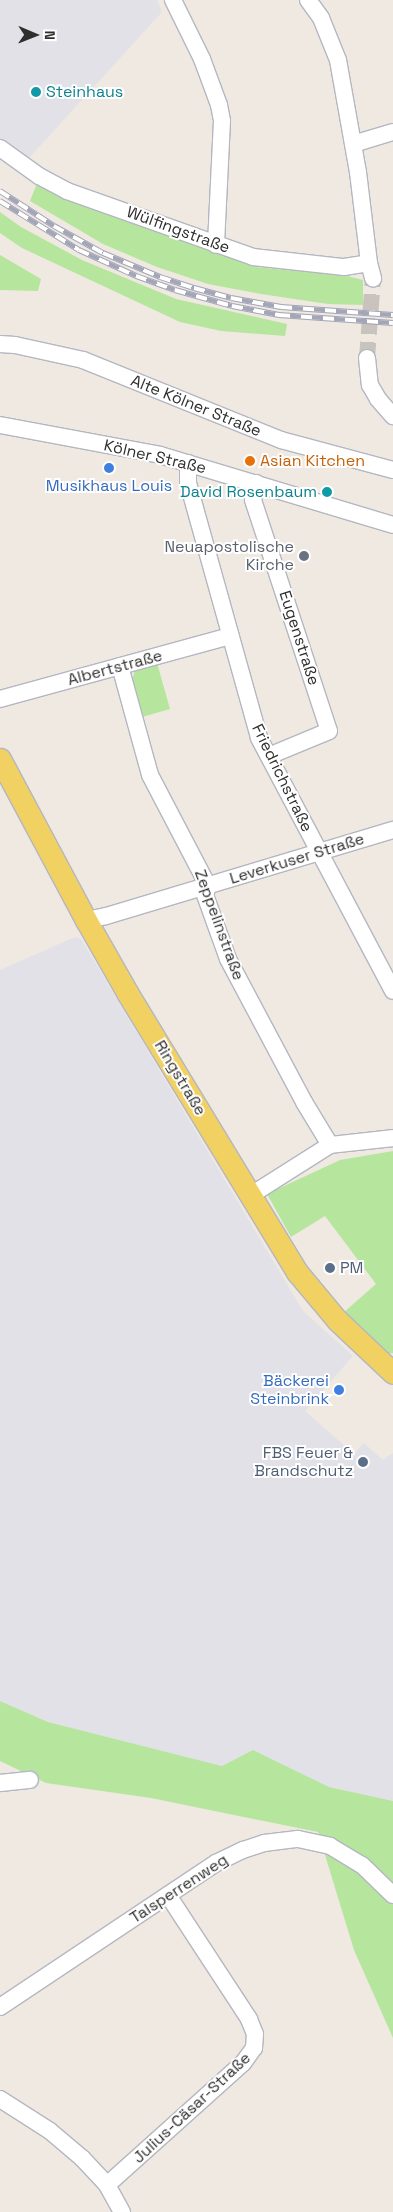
<!DOCTYPE html>
<meta charset="utf-8">
<style>
body{margin:0}
#map{position:relative;width:393px;height:2212px;overflow:hidden;background:#efe9e1;font-family:"Space Grotesk",sans-serif}
div>[style]{position:absolute}
[style*='--x']{left:calc(var(--x)*1px);top:calc(var(--y)*1px);width:calc(var(--w)*1px);rotate:calc(var(--a)*1deg)}
.industrial>*{inset:0;background:#e3e1e8}
.green>*{inset:0;background:#b6e59e}
.minor-tunnel>*{height:16px;margin-top:-8px;transform-origin:0;background:repeating-linear-gradient(90deg,#c8c4bd 0 16px,transparent 0 24px)}
.roads{filter:drop-shadow(1px 0 #b4b7c1) drop-shadow(-1px 0 #b4b7c1) drop-shadow(0 1px #b4b7c1) drop-shadow(0 -1px #b4b7c1)}
.minor>*{height:16px;margin:-8px;padding:0 8px;transform-origin:8px;border-radius:8px;background:#fff}
.major>*{height:21px;margin:-10.5px;padding:0 10.5px;transform-origin:10.5px;border-radius:10.5px;background:#f2d163}
.rail>*{height:5.5px;margin-top:-2.75px;transform-origin:0;background:repeating-linear-gradient(90deg,#fff 0 11px,#a3a6b8 0 22px);box-sizing:border-box;border-block:1px solid #a3a6b8}
.dots>*{width:14px;height:14px;translate:-50% -50%;box-sizing:border-box;border:2px solid #fff;border-radius:50%}
span{translate:-50% -50%;white-space:nowrap;text-align:center;line-height:1.15;-webkit-text-stroke:4px #fff;paint-order:stroke}
.culture-label{font-size:16px;color:#0d838f}
.left{translate:0 -50%;text-align:left}
.right{translate:-100% -50%;text-align:right}
.street-label{font-size:16px;color:#2e2e2e}
.food-label{font-size:16px;color:#c56008}
.shop-label{font-size:16px;color:#366cbe}
.worship-label{font-size:16px;color:#5b616d}
.service-label{font-size:16px;color:#4e5e75}
.north{position:absolute;left:10px;top:10px;width:50px;height:50px;-webkit-text-stroke:4px #fff;paint-order:stroke;rotate:91deg;font-size:14px;font-weight:700;line-height:20px;text-align:center;color:#2e2e2e}
.north::after{content:'';display:block;margin:auto;width:18px;height:22px;background:#2e2e2e;clip-path:polygon(50% 0,100% 100%,50% 72%,0 100%)}
</style>
<div id="map">
<div class="industrial">
<div style="clip-path:polygon(0 0,157px 0,162px 12px,18px 170px,0 157px)"></div>
<div style="clip-path:polygon(75px 937px,81px 939px,303px 1311px,353px 1356px,305px 1411px,354px 1454px,364px 1443px,383px 1460px,393px 1453px,393px 1801px,329px 1787px,253px 1750px,222px 1766px,48px 1722px,0 1701px,0 970px)"></div>
</div>
<div class="green">
<div style="clip-path:polygon(37px 183px,256px 267px,347px 276px,363px 280px,363px 305px,328px 304px,261px 294px,208px 284px,157px 267px,103px 244px,30px 201px)"></div>
<div style="clip-path:polygon(0 212px,21px 227px,82px 260px,176px 299px,287px 324px,285px 336px,221px 331px,180px 322px,22px 248px,0 233px)"></div>
<div style="clip-path:polygon(0 255px,41px 279px,38px 291px,0 290px)"></div>
<div style="clip-path:polygon(157px 663px,170px 709px,142px 717px,132px 681px,135px 670px)"></div>
<div style="clip-path:polygon(393px 1151px,393px 1353px,387px 1354px,342px 1314px,376px 1284px,325px 1216px,291px 1237px,267px 1194px,340px 1160px)"></div>
<div style="clip-path:polygon(0 1701px,48px 1722px,222px 1766px,253px 1750px,329px 1787px,393px 1801px,393px 2038px,354px 1950px,318px 1832px,151px 1798px,46px 1783px,0 1761px)"></div>
</div>
<div class="minor-tunnel">
<div style="--x:367;--y:358;--w:80;--a:-85.7"></div>
</div>
<div class="roads">
<div class="minor">
<div style="--x:173;--y:0;--w:66;--a:63.8"></div>
<div style="--x:202;--y:59;--w:49;--a:69.7"></div>
<div style="--x:219;--y:105;--w:16;--a:79"></div>
<div style="--x:222;--y:121;--w:124;--a:92.8"></div>
<div style="--x:308;--y:0;--w:22;--a:54"></div>
<div style="--x:321;--y:18;--w:45;--a:68"></div>
<div style="--x:338;--y:60;--w:114;--a:79.9"></div>
<div style="--x:358;--y:172;--w:92;--a:83.1"></div>
<div style="--x:369;--y:263;--w:16;--a:75"></div>
<div style="--x:353;--y:144;--w:42;--a:-16.7"></div>
<div style="--x:0;--y:148;--w:48;--a:35.7"></div>
<div style="--x:39;--y:176;--w:32;--a:28"></div>
<div style="--x:67;--y:191;--w:197;--a:19.5"></div>
<div style="--x:253;--y:257;--w:92;--a:6.3"></div>
<div style="--x:344;--y:267;--w:25;--a:-9"></div>
<div style="--x:0;--y:344;--w:15;--a:4"></div>
<div style="--x:15;--y:345;--w:70;--a:12.4"></div>
<div style="--x:83;--y:360;--w:214;--a:22"></div>
<div style="--x:281;--y:440;--w:116;--a:15"></div>
<div style="--x:367;--y:358;--w:27;--a:84"></div>
<div style="--x:370;--y:385;--w:16;--a:60"></div>
<div style="--x:378;--y:399;--w:23;--a:49"></div>
<div style="--x:0;--y:425;--w:163;--a:10.6"></div>
<div style="--x:160;--y:455;--w:243;--a:16.7"></div>
<div style="--x:188;--y:463;--w:20;--a:90"></div>
<div style="--x:188;--y:483;--w:265;--a:74.4"></div>
<div style="--x:259;--y:738;--w:286;--a:62.1"></div>
<div style="--x:256;--y:483;--w:17;--a:100"></div>
<div style="--x:253;--y:500;--w:243;--a:71.8"></div>
<div style="--x:329;--y:731;--w:65;--a:157.4"></div>
<div style="--x:120;--y:666;--w:113;--a:74.6"></div>
<div style="--x:150;--y:775;--w:125;--a:62.4"></div>
<div style="--x:208;--y:886;--w:9;--a:108"></div>
<div style="--x:205;--y:895;--w:68;--a:70.2"></div>
<div style="--x:228;--y:959;--w:162;--a:62"></div>
<div style="--x:304;--y:1102;--w:50;--a:58.8"></div>
<div style="--x:0;--y:699;--w:239;--a:-15.3"></div>
<div style="--x:86;--y:920;--w:20;--a:-11"></div>
<div style="--x:106;--y:916;--w:300;--a:-16.7"></div>
<div style="--x:251;--y:1195;--w:93;--a:-32.3"></div>
<div style="--x:330;--y:1145;--w:63;--a:-6.3"></div>
<div style="--x:0;--y:1783;--w:30;--a:-6"></div>
<div style="--x:0;--y:2007;--w:260;--a:-33.7"></div>
<div style="--x:216;--y:1863;--w:30;--a:-26"></div>
<div style="--x:243;--y:1850;--w:22;--a:-18"></div>
<div style="--x:264;--y:1843;--w:34;--a:-7"></div>
<div style="--x:298;--y:1839;--w:33;--a:12"></div>
<div style="--x:330;--y:1846;--w:37;--a:31"></div>
<div style="--x:362;--y:1865;--w:43;--a:44.1"></div>
<div style="--x:0;--y:2099;--w:59;--a:32.6"></div>
<div style="--x:50;--y:2131;--w:42;--a:40.2"></div>
<div style="--x:82;--y:2158;--w:37;--a:47"></div>
<div style="--x:107;--y:2185;--w:31;--a:61"></div>
<div style="--x:107;--y:2185;--w:183;--a:-41.9"></div>
<div style="--x:243;--y:2063;--w:19;--a:-54"></div>
<div style="--x:254;--y:2048;--w:14;--a:-86"></div>
<div style="--x:255;--y:2034;--w:16;--a:-112"></div>
<div style="--x:249;--y:2019;--w:148;--a:-123.2"></div>
</div>
<div class="major">
<div style="--x:0;--y:759;--w:183;--a:61.9"></div>
<div style="--x:86;--y:920;--w:85;--a:60.4"></div>
<div style="--x:128;--y:994;--w:325;--a:58.7"></div>
<div style="--x:297;--y:1272;--w:62;--a:50.2"></div>
<div style="--x:337;--y:1320;--w:77;--a:43.4"></div>
</div>
</div>
<div class="rail">
<div style="--x:0;--y:191;--w:64;--a:32.9"></div>
<div style="--x:54;--y:226;--w:56;--a:28.9"></div>
<div style="--x:103;--y:253;--w:62;--a:22.8"></div>
<div style="--x:160;--y:277;--w:36;--a:18"></div>
<div style="--x:194;--y:288;--w:38;--a:15"></div>
<div style="--x:231;--y:298;--w:51;--a:10.2"></div>
<div style="--x:281;--y:307;--w:112;--a:4.1"></div>
<div style="--x:0;--y:201;--w:93;--a:31.8"></div>
<div style="--x:79;--y:250;--w:63;--a:24.5"></div>
<div style="--x:136;--y:276;--w:41;--a:19.7"></div>
<div style="--x:175;--y:290;--w:59;--a:15.7"></div>
<div style="--x:232;--y:306;--w:48;--a:10.8"></div>
<div style="--x:279;--y:315;--w:114;--a:4"></div>
</div>
<div class="dots">
<div style="left:36px;top:92px;background:#0f9aa8"></div>
<div style="left:250px;top:461px;background:#e8710a"></div>
<div style="left:109px;top:468px;background:#3f7fe0"></div>
<div style="left:327px;top:492px;background:#0f9aa8"></div>
<div style="left:304px;top:556px;background:#6b7280"></div>
<div style="left:330px;top:1268px;background:#5c6f8a"></div>
<div style="left:339px;top:1390px;background:#3f7fe0"></div>
<div style="left:363px;top:1462px;background:#5c6f8a"></div>
</div>
<div class="culture-label">
<span class="left" style="left:46px;top:92px">Steinhaus</span>
<span class="right" style="left:317px;top:492px">David Rosenbaum</span>
</div>
<div class="street-label">
<span style="left:178px;top:230px;rotate:20deg">Wülfingstraße</span>
<span style="left:196px;top:406px;rotate:22deg">Alte Kölner Straße</span>
<span style="left:155px;top:457px;rotate:13deg">Kölner Straße</span>
<span style="left:299px;top:638px;rotate:72deg">Eugenstraße</span>
<span style="left:115px;top:668px;rotate:-15deg">Albertstraße</span>
<span style="left:282px;top:778px;rotate:64deg">Friedrichstraße</span>
<span style="left:297px;top:859px;rotate:-17deg">Leverkuser Straße</span>
<span style="left:219px;top:925px;rotate:70deg">Zeppelinstraße</span>
<span style="left:180px;top:1078px;rotate:59deg">Ringstraße</span>
<span style="left:179px;top:1889px;rotate:-33deg">Talsperrenweg</span>
<span style="left:192px;top:2108px;rotate:-43deg">Julius-Cäsar-Straße</span>
</div>
<div class="food-label">
<span class="left" style="left:260px;top:461px">Asian Kitchen</span>
</div>
<div class="shop-label">
<span style="left:109px;top:486px">Musikhaus Louis</span>
<span class="right" style="left:329px;top:1390px">Bäckerei<br>Steinbrink</span>
</div>
<div class="worship-label">
<span class="right" style="left:294px;top:556px">Neuapostolische<br>Kirche</span>
</div>
<div class="service-label">
<span class="left" style="left:340px;top:1268px">PM</span>
<span class="right" style="left:353px;top:1462px">FBS Feuer &amp;<br>Brandschutz</span>
</div>
<div class="north">N</div>
</div>
